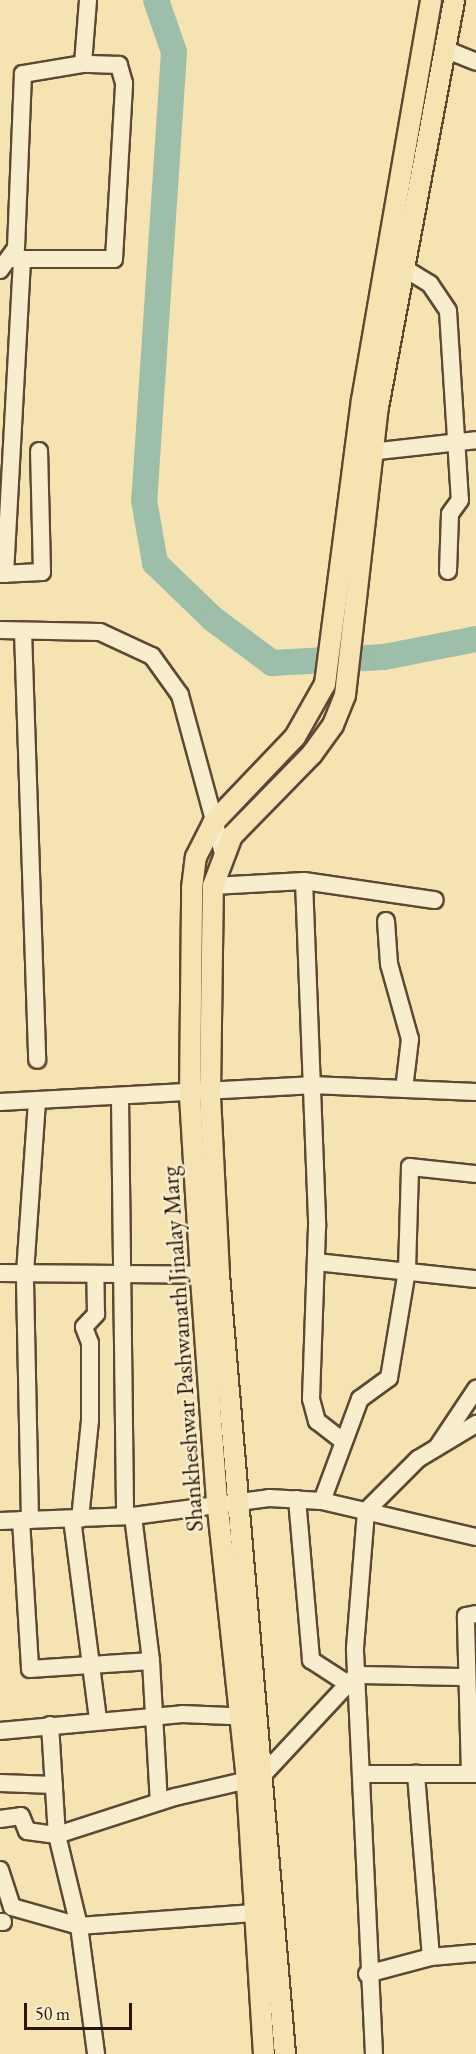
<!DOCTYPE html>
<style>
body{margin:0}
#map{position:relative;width:476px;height:2054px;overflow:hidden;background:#f5e3b1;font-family:"EB Garamond",serif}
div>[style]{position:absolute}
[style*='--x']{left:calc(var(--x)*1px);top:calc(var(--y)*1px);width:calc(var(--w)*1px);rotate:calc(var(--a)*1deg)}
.river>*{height:26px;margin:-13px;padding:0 13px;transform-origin:13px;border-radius:13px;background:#9dbea9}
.roads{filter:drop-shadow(2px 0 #5d4834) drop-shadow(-2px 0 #5d4834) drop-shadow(0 2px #5d4834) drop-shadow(0 -2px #5d4834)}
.minor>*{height:16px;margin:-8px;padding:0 8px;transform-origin:8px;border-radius:8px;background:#f8edcc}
.major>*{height:20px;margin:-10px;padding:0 10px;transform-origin:10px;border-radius:10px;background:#f5e3b1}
span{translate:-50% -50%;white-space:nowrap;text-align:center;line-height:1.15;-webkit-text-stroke:5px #f8edcc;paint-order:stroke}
.street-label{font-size:24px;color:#2a140a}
.scale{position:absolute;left:24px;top:2003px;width:108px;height:27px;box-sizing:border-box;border:3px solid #2a140a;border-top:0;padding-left:8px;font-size:18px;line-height:21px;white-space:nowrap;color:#2a140a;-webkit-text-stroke:4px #f8edcc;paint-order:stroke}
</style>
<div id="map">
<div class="river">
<div style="--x:156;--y:0;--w:55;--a:70.9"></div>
<div style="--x:174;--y:52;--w:449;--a:93.8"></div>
<div style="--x:144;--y:500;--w:64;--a:80.1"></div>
<div style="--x:155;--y:563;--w:81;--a:44"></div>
<div style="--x:213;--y:619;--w:74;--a:36.7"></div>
<div style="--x:272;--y:663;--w:112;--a:-3.1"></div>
<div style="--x:384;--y:657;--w:94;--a:-11.1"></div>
</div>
<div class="roads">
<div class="minor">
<div style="--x:447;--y:50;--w:31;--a:22"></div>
<div style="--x:11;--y:259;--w:103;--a:0"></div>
<div style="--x:114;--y:259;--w:176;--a:-86.7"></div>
<div style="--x:124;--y:83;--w:19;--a:-106"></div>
<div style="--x:119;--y:65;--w:36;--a:-178"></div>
<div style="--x:83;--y:64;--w:64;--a:-85.5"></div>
<div style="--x:394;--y:262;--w:42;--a:31.4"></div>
<div style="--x:430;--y:284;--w:32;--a:56"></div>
<div style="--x:448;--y:311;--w:189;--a:86.4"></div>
<div style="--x:460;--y:500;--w:17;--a:126"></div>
<div style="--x:450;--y:514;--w:57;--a:92"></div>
<div style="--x:0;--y:270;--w:27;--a:-54"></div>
<div style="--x:16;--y:248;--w:174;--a:-87.7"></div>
<div style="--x:23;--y:74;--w:61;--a:-9.5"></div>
<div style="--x:361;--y:453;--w:116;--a:-6.4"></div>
<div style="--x:0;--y:574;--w:42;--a:-2.7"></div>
<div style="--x:42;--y:572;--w:121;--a:-91.4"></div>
<div style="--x:5;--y:574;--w:314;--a:-86.9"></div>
<div style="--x:0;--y:630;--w:100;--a:1.1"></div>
<div style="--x:100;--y:632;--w:57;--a:24.8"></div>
<div style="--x:152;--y:656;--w:48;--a:54.3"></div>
<div style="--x:180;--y:695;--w:161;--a:74.8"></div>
<div style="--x:23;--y:631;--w:429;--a:88.1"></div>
<div style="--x:304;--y:881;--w:346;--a:87.8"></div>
<div style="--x:317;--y:1227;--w:172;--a:92"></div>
<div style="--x:311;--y:1399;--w:23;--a:75"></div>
<div style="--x:317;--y:1421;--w:33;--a:38"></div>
<div style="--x:213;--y:886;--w:91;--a:-3.1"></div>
<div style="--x:304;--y:881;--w:132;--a:8.3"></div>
<div style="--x:386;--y:921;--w:43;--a:86"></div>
<div style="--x:389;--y:964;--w:78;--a:74.4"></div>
<div style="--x:410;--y:1039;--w:50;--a:96.8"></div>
<div style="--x:120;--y:1098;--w:418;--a:89.3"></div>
<div style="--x:0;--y:1102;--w:311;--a:-3.1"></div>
<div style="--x:311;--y:1085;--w:165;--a:2.4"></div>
<div style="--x:316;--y:1262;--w:161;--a:6.1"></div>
<div style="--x:0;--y:1273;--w:212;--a:0.5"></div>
<div style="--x:438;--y:1446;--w:69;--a:-56.3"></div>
<div style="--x:297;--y:1499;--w:162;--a:85"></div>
<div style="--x:311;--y:1660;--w:44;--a:33"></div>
<div style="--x:322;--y:1501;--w:109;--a:-69.6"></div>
<div style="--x:360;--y:1399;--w:36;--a:-36"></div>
<div style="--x:389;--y:1378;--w:109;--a:-80.5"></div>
<div style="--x:407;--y:1270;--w:103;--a:-88.3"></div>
<div style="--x:410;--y:1167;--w:66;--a:6.1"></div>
<div style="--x:133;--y:1516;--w:146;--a:82.9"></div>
<div style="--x:72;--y:1519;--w:203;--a:82.6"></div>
<div style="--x:80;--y:1519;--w:100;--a:-84.2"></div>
<div style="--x:90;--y:1420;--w:77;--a:-90"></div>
<div style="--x:90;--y:1343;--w:17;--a:-111"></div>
<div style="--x:84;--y:1327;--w:18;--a:-47"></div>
<div style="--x:96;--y:1314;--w:39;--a:-91"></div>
<div style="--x:21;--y:1520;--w:149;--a:86.5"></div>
<div style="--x:30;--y:1669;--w:121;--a:-3.8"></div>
<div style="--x:151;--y:1661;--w:141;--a:86.8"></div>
<div style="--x:30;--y:1520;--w:247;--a:-91.2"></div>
<div style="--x:25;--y:1273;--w:173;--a:-86"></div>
<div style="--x:0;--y:1521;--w:133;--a:-2.2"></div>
<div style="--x:133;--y:1516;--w:137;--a:-7.5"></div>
<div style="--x:269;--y:1498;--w:53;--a:3.2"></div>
<div style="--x:322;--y:1501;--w:158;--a:13.2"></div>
<div style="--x:50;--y:1725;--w:110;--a:86.4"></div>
<div style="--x:57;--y:1835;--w:124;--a:-17.9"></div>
<div style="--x:175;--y:1797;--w:88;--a:-13.1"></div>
<div style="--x:261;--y:1777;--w:139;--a:-47"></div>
<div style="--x:356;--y:1675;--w:109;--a:1.1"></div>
<div style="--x:0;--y:1731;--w:183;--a:-5.3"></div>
<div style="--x:182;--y:1714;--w:71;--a:2.4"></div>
<div style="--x:361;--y:1774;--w:115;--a:0"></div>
<div style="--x:470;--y:1774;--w:158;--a:-91.5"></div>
<div style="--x:466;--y:1616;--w:10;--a:-11"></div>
<div style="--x:0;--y:1783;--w:54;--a:2.1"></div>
<div style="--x:0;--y:1819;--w:21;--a:-8"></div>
<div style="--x:21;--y:1816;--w:16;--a:68"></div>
<div style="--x:27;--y:1831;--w:30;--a:8"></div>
<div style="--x:57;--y:1835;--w:94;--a:76.4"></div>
<div style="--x:79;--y:1926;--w:188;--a:-4.3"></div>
<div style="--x:0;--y:1870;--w:39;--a:72"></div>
<div style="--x:12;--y:1907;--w:70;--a:15.8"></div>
<div style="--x:79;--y:1926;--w:129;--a:82.4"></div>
<div style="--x:0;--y:1922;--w:3;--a:0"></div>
<div style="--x:431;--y:1957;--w:45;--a:-5.1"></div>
<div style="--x:367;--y:1974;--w:66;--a:-14.9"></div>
<div style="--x:431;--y:1957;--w:184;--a:-94.7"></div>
<div style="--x:374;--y:2054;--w:406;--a:-92.7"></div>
<div style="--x:355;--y:1648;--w:137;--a:-85.4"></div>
<div style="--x:366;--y:1511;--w:74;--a:-45"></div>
<div style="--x:418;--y:1459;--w:68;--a:-31.1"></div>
</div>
<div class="major">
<div style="--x:264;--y:2054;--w:275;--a:-93.6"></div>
<div style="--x:247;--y:1780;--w:281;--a:-96.1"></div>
<div style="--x:217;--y:1501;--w:226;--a:-94.1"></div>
<div style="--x:201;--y:1276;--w:181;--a:-93.5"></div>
<div style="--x:190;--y:1095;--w:207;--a:-89.4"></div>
<div style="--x:192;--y:888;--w:31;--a:-83"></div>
<div style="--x:196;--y:857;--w:38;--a:-63"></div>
<div style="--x:213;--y:823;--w:119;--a:-46.4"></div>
<div style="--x:295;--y:737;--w:61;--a:-60.5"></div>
<div style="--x:325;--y:684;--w:286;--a:-82.6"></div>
<div style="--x:362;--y:400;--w:406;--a:-80.2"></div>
<div style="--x:285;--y:2054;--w:783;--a:-94.84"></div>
<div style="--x:219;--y:1274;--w:180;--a:-92.9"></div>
<div style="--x:210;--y:1094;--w:208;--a:-89.2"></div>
<div style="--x:213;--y:886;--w:53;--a:-69.2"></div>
<div style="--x:232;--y:836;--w:115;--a:-45.7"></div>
<div style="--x:312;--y:754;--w:36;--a:-54"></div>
<div style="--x:333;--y:725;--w:32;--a:-68"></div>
<div style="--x:345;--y:695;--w:290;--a:-83.5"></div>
<div style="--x:378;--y:407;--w:414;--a:-79.4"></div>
</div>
</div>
<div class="street-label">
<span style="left:182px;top:1349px;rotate:-94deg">Shankheshwar Pashwanath Jinalay Marg</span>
</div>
<div class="scale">50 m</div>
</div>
